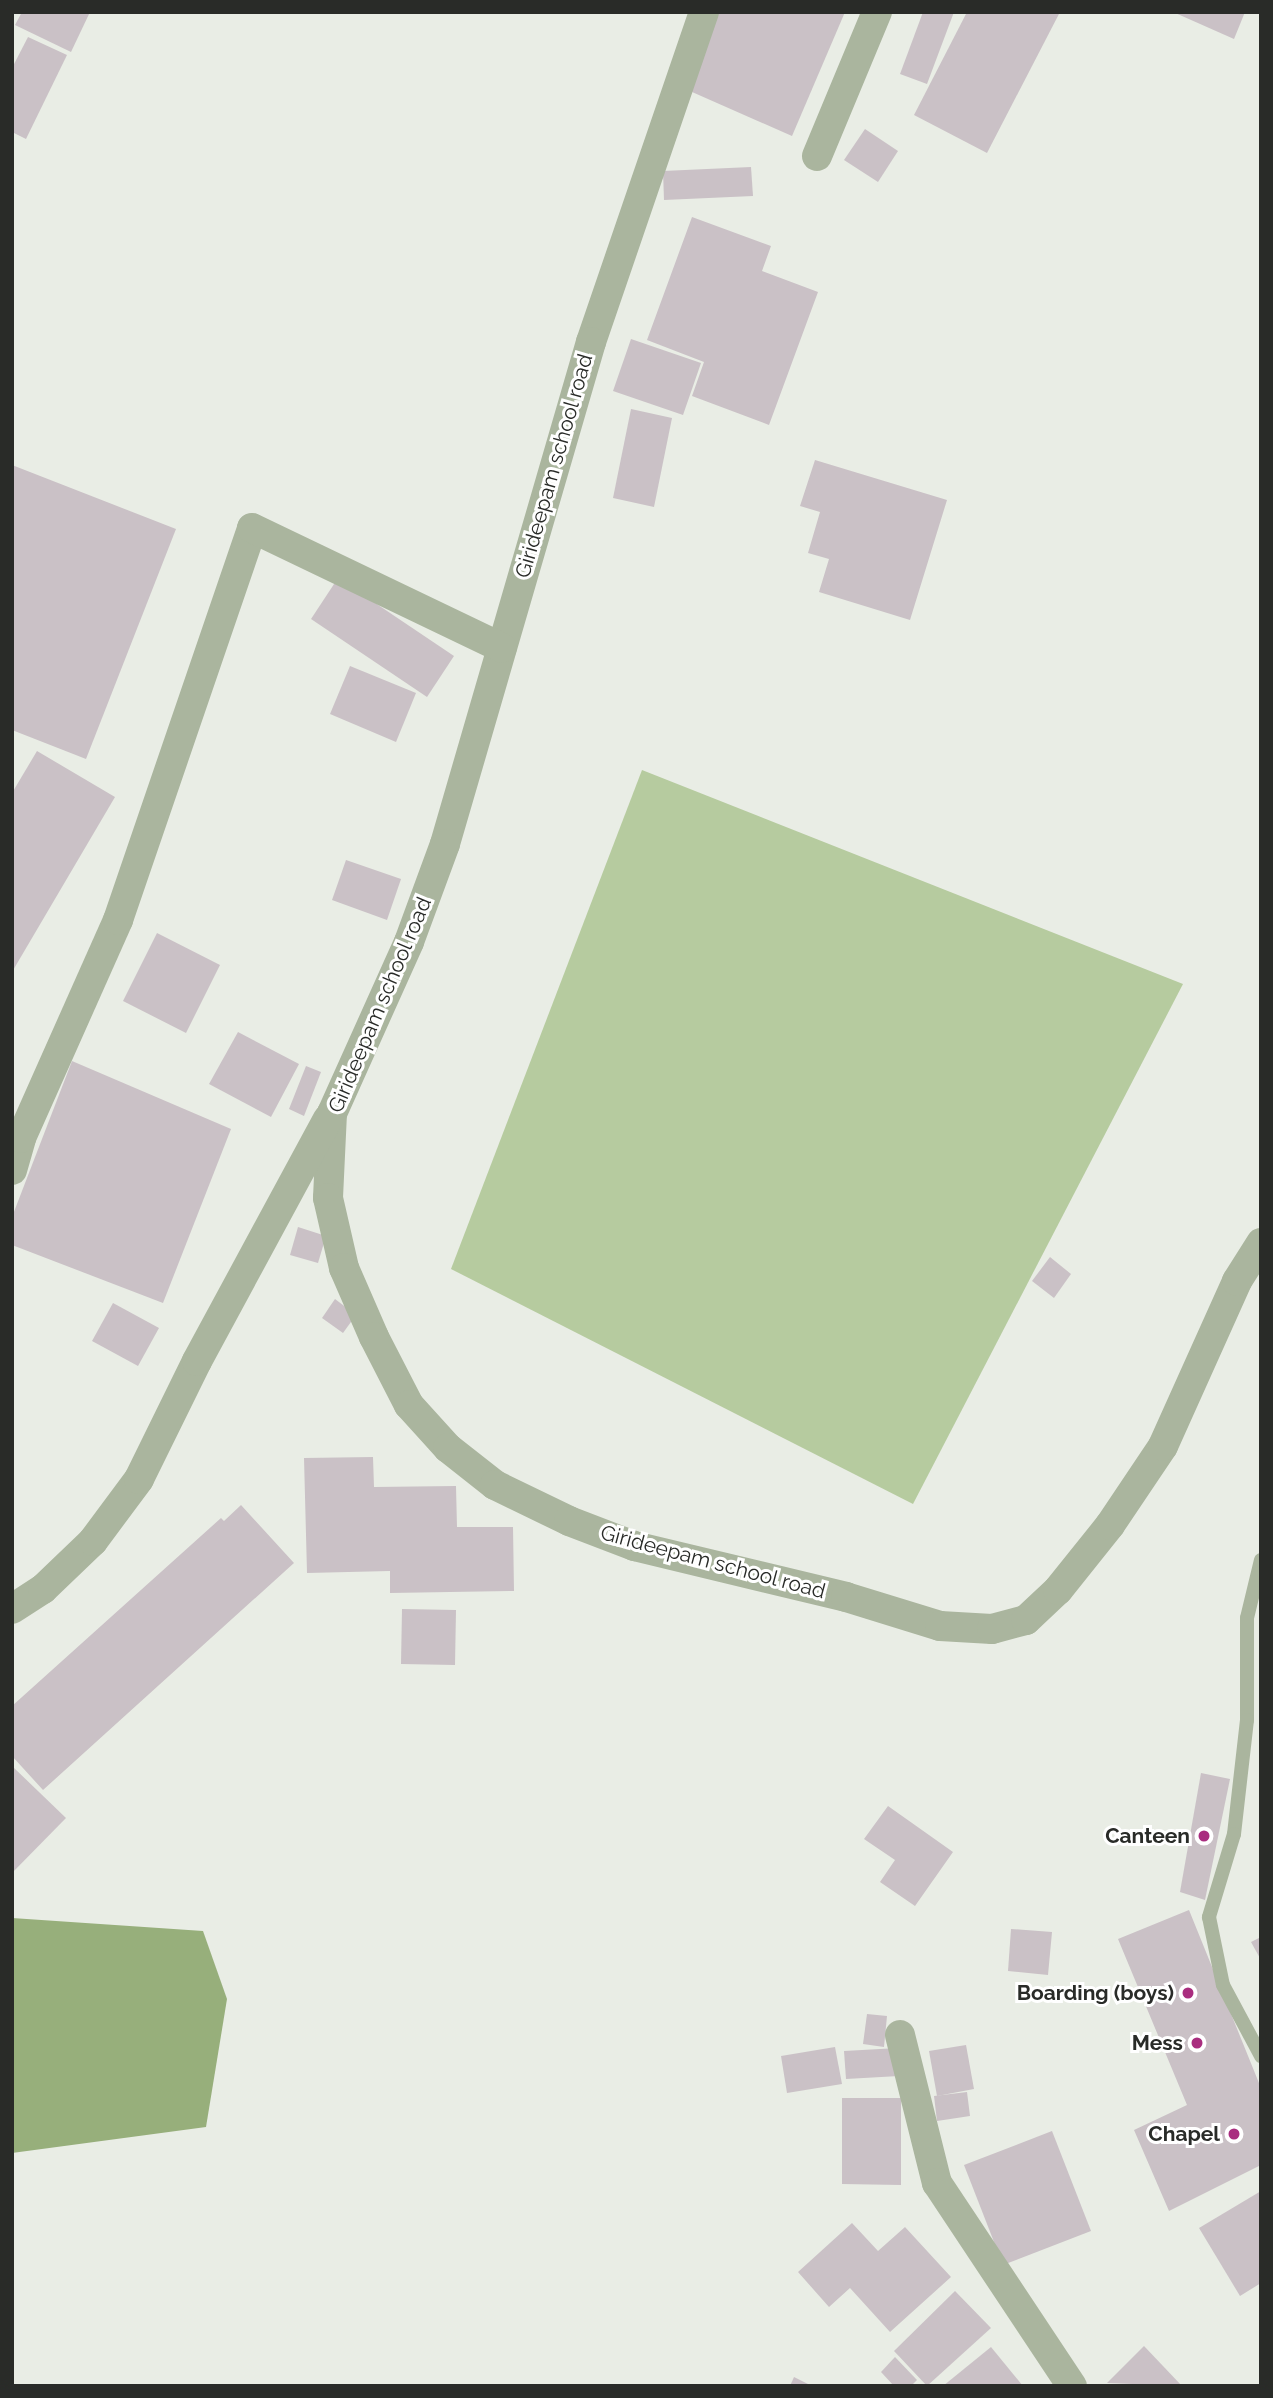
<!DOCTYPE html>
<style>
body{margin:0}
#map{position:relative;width:1273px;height:2398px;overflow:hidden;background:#e9ede5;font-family:Raleway,sans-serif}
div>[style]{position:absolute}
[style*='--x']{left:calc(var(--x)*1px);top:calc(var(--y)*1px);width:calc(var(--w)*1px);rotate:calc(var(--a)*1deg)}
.green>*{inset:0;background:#b6cb9f}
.water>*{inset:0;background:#97af7b}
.building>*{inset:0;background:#cac1c6}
.service>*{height:14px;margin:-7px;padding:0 7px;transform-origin:7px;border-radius:7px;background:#aab59e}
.minor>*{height:30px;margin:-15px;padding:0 15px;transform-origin:15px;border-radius:15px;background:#aab59e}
.dots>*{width:19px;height:19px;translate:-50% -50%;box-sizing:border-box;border:4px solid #fff;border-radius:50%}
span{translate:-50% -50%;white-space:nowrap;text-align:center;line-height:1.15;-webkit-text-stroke:6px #fff;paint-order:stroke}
.street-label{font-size:21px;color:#292b28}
.poi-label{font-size:21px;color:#292b28;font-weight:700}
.right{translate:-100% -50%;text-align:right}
.frame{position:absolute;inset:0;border:14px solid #292b28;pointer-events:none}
</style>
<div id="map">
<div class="green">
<div style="clip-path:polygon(642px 770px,1183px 984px,913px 1504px,451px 1269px)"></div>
</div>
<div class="water">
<div style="clip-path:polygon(12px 1918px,203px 1931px,227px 1999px,206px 2127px,12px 2153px)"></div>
</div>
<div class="building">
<div style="clip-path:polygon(22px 12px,90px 12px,71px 52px,15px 25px)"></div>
<div style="clip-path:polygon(716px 12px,845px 12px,792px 136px,683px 88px)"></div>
<div style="clip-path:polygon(923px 12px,954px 12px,927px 84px,900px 74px)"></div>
<div style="clip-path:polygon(967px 12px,1060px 12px,987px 153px,914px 115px)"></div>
<div style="clip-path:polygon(1173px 12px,1245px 12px,1234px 39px)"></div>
<div style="clip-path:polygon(28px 37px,67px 55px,26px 139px,12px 132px,12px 68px)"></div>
<div style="clip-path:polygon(865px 129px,898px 151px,878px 182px,844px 160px)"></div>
<div style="clip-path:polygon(751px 167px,753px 196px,664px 200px,663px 171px)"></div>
<div style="clip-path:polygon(692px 217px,771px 246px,762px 271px,818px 292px,769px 425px,692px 396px,704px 362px,647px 340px)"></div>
<div style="clip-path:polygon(631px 339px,701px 363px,683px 415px,613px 391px)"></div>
<div style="clip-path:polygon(631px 409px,672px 418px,654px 507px,613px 498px)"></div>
<div style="clip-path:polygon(815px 460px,947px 500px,910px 620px,819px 592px,829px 559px,808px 553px,820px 512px,800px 506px)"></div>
<div style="clip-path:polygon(12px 465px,176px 529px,86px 759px,12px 730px)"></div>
<div style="clip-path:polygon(338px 578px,454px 656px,427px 697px,311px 619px)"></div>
<div style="clip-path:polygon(350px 666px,416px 693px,396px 742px,330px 714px)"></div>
<div style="clip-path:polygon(37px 751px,115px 797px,12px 972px,12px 793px)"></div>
<div style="clip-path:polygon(346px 860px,401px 879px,387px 920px,332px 900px)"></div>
<div style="clip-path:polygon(157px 933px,220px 965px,186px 1033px,123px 1001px)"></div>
<div style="clip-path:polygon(238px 1032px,299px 1064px,271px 1117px,209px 1084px)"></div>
<div style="clip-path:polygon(72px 1061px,231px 1129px,163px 1303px,12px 1245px,12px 1217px)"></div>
<div style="clip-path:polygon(306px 1066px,321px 1072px,304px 1116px,289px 1109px)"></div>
<div style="clip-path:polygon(298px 1227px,326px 1236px,318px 1263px,290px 1255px)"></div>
<div style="clip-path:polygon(1050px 1257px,1071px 1274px,1054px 1298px,1032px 1281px)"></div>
<div style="clip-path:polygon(335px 1299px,356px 1315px,343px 1333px,322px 1318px)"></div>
<div style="clip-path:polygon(113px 1303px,159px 1328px,138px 1366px,92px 1341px)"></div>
<div style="clip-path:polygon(373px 1457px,374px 1487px,456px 1486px,457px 1527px,513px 1527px,514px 1591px,390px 1593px,390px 1571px,307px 1573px,304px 1458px)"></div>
<div style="clip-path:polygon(241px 1505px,294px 1563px,43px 1790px,12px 1756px,12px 1706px,221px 1518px,224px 1521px)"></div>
<div style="clip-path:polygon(402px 1609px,456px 1610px,455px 1665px,401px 1664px)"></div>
<div style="clip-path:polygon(12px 1766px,66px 1818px,12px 1873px)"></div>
<div style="clip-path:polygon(1201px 1773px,1230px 1779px,1205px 1900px,1180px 1892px)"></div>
<div style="clip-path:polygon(888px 1806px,953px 1852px,915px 1906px,880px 1882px,895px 1860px,864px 1839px)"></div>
<div style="clip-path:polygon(1189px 1910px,1261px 2088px,1261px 2165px,1169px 2211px,1134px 2130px,1187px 2105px,1118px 1939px)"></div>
<div style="clip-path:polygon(1011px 1929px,1052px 1932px,1048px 1975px,1008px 1971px)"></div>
<div style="clip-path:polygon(1261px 1937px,1261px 1960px,1251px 1942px)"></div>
<div style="clip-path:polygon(867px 2014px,887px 2016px,884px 2047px,863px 2044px)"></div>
<div style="clip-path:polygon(966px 2045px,974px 2089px,937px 2096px,929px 2051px)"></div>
<div style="clip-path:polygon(835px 2047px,842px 2084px,787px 2093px,781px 2056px)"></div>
<div style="clip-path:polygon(898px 2048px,899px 2076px,846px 2079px,844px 2051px)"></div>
<div style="clip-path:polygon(967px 2092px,970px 2116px,937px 2121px,934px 2096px)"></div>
<div style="clip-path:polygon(842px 2098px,901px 2098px,901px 2185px,842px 2184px)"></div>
<div style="clip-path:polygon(1052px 2131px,1091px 2231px,1003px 2265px,964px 2165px)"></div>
<div style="clip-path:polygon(1261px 2191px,1261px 2283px,1240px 2296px,1199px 2228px)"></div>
<div style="clip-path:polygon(852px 2223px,878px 2251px,905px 2227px,951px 2277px,890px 2332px,850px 2288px,829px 2307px,798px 2272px)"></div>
<div style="clip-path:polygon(955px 2291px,991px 2328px,927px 2386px,894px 2351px)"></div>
<div style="clip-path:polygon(1144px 2346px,1182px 2386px,1107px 2383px)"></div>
<div style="clip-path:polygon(991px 2347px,1023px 2386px,943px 2386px)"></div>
<div style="clip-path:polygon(895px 2357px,917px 2380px,911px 2386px,894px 2386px,881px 2372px)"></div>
<div style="clip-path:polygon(794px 2377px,812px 2386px,790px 2386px)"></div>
</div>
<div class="service">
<div style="--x:1261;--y:1560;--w:60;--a:103.6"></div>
<div style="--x:1247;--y:1618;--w:102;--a:90"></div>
<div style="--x:1247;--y:1720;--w:115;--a:96.5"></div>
<div style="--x:1234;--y:1834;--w:87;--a:106.8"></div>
<div style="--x:1209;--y:1917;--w:69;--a:78.4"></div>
<div style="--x:1223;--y:1985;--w:81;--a:61.8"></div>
</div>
<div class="minor">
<div style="--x:704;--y:12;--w:349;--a:108.9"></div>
<div style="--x:591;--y:342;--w:523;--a:106.22"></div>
<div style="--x:445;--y:844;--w:104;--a:110.2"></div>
<div style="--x:409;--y:942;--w:188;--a:114.2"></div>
<div style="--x:332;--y:1113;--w:85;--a:92.7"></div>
<div style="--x:328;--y:1198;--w:72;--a:77.1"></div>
<div style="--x:344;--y:1268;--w:75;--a:66.5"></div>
<div style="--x:374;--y:1337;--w:76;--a:62.8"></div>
<div style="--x:409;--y:1405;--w:58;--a:47.8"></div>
<div style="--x:448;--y:1448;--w:60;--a:38.2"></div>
<div style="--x:495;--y:1485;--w:82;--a:25.9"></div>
<div style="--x:569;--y:1521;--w:70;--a:21"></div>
<div style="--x:634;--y:1546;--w:218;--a:13.5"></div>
<div style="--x:846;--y:1597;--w:98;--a:17.1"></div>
<div style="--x:940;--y:1626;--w:52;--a:3.3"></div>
<div style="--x:992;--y:1629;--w:35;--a:-15"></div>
<div style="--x:1026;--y:1620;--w:44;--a:-43.2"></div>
<div style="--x:1058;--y:1590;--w:83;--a:-51.3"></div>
<div style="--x:1110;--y:1525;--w:95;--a:-56.1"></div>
<div style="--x:1163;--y:1446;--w:181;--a:-65.8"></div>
<div style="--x:1237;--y:1281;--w:45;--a:-57.7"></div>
<div style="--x:817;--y:156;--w:156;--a:-67.4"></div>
<div style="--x:12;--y:1170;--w:33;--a:-74"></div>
<div style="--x:21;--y:1138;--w:239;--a:-66"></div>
<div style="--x:118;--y:920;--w:414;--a:-71.1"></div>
<div style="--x:252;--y:528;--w:277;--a:25.6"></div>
<div style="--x:12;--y:1609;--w:37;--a:-33"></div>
<div style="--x:43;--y:1589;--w:69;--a:-43.8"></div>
<div style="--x:93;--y:1541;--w:77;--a:-53.4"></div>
<div style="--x:139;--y:1479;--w:131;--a:-63.8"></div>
<div style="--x:197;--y:1361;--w:275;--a:-61.6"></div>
<div style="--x:900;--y:2035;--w:153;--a:76"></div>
<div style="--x:937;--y:2183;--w:244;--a:56.4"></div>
</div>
<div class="dots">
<div style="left:1204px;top:1836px;background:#a92d7f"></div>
<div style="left:1188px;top:1993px;background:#a92d7f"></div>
<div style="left:1197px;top:2043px;background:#a92d7f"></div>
<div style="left:1234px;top:2134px;background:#a92d7f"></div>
</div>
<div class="street-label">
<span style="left:554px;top:466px;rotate:-74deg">Girideepam school road</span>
<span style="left:380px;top:1005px;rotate:-67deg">Girideepam school road</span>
<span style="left:713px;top:1562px;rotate:15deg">Girideepam school road</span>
</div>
<div class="poi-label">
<span class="right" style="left:1190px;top:1836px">Canteen</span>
<span class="right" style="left:1174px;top:1993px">Boarding (boys)</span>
<span class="right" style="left:1183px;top:2043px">Mess</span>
<span class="right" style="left:1220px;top:2134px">Chapel</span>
</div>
<div class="frame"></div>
</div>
